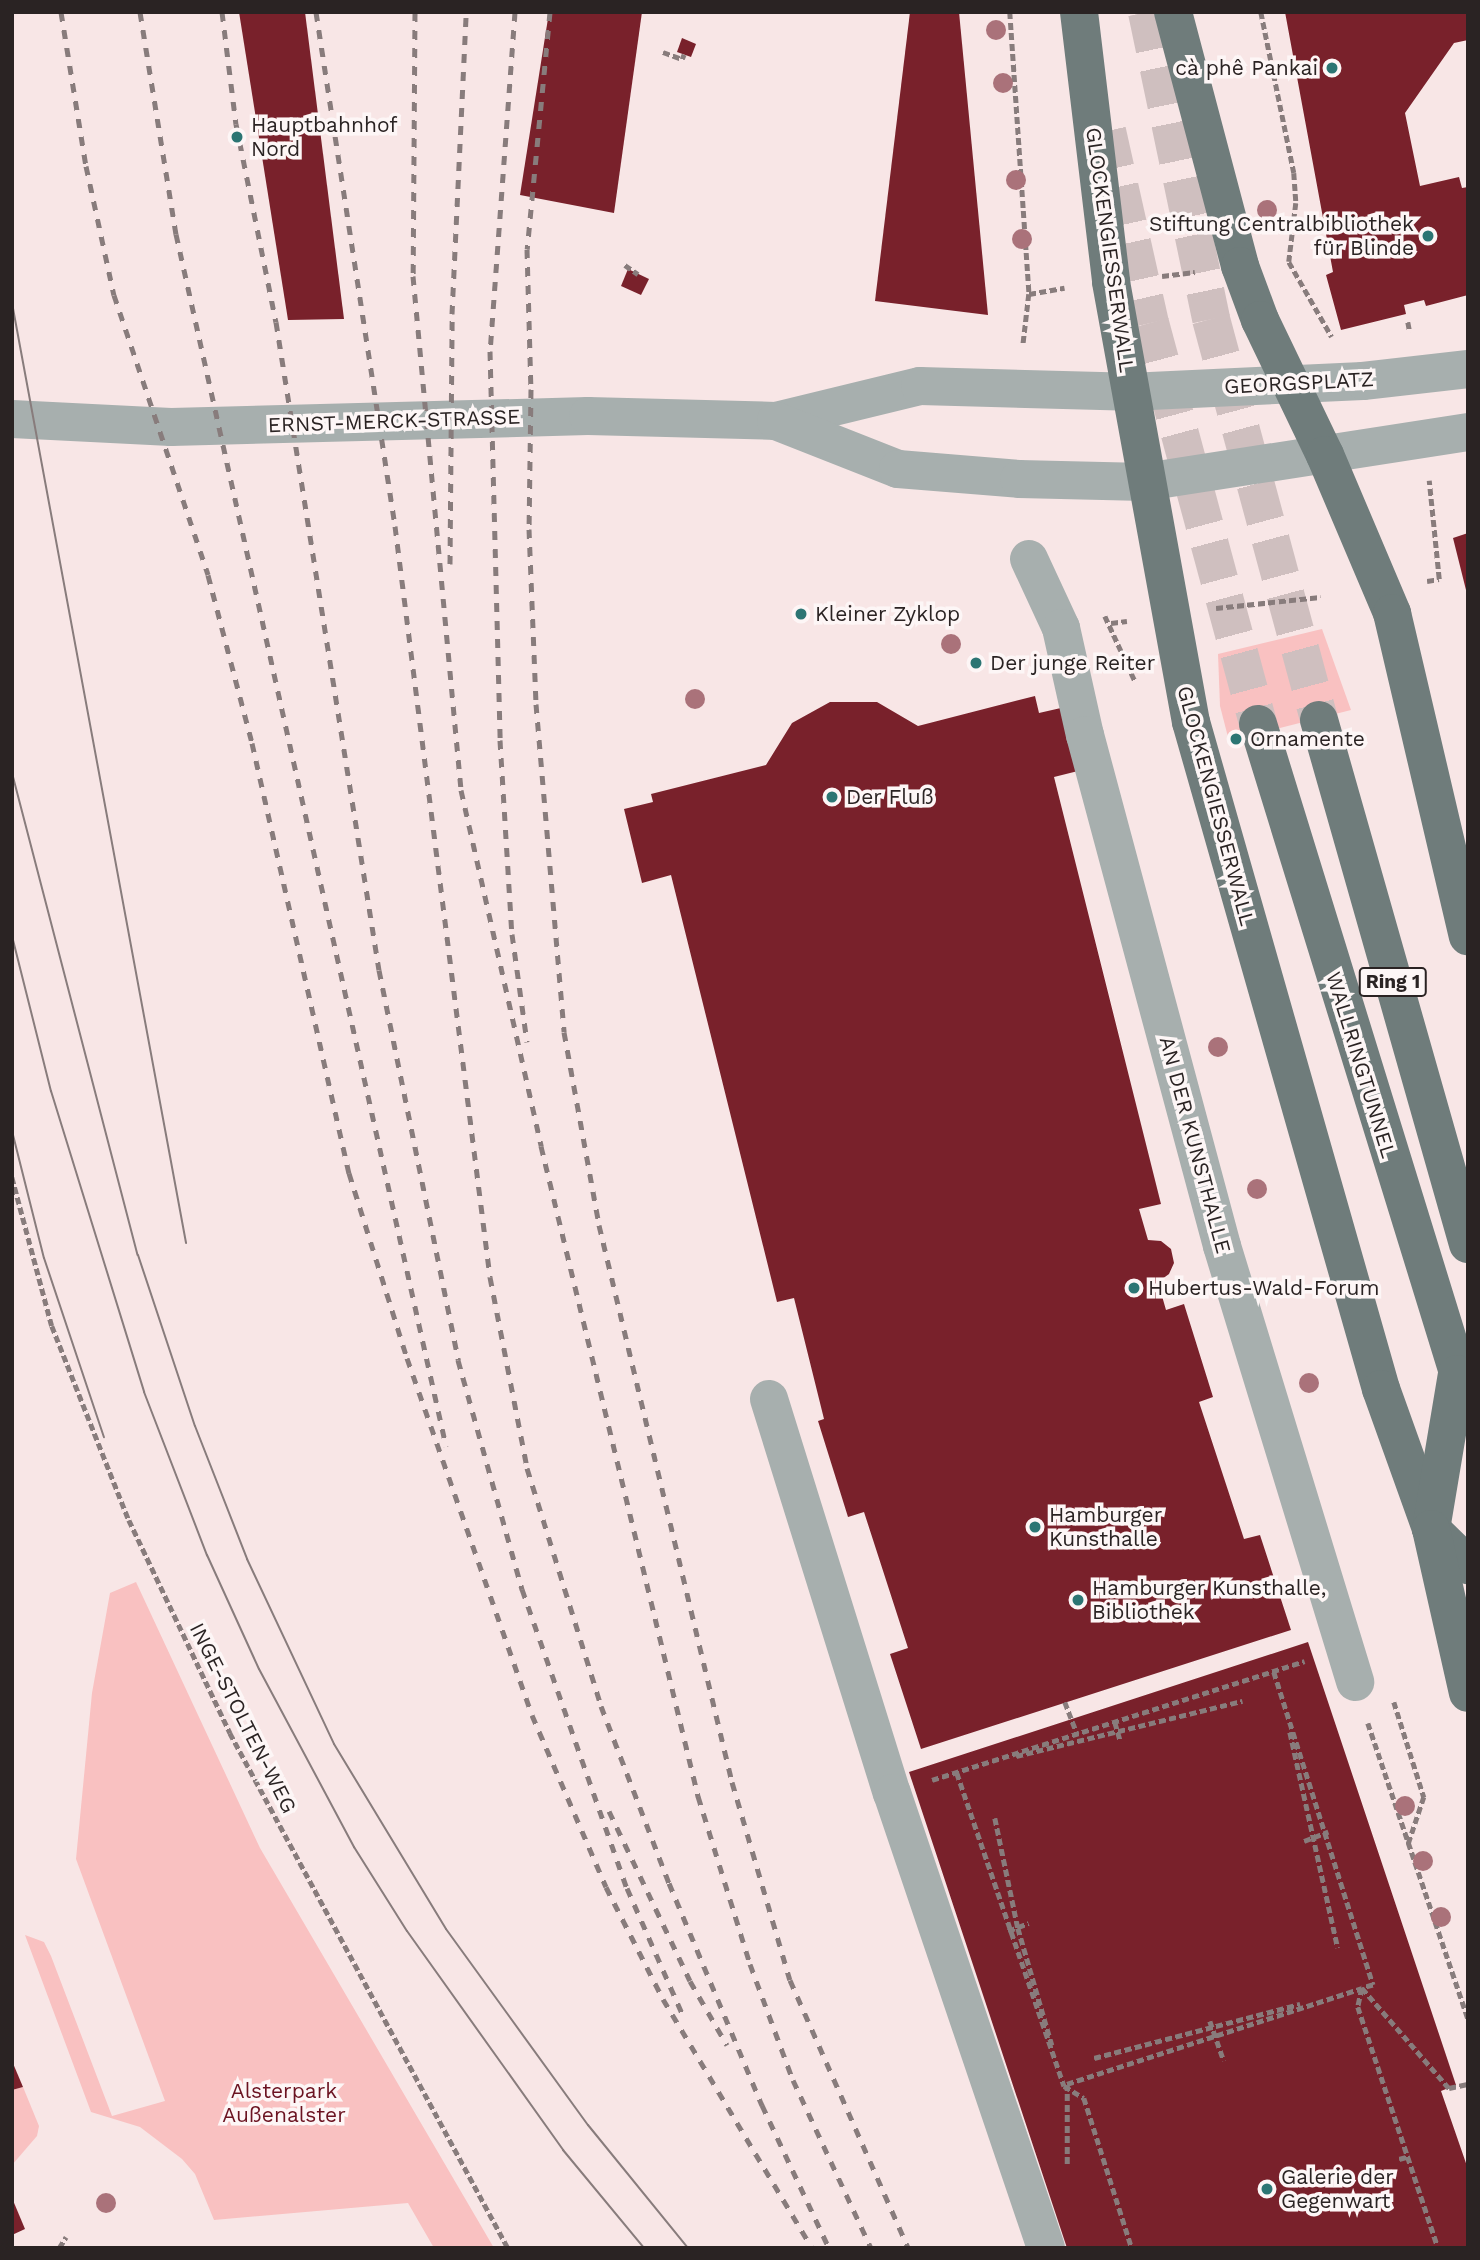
<!DOCTYPE html>
<meta charset="utf-8">
<style>
body{margin:0}
#map{position:relative;width:1480px;height:2260px;overflow:hidden;background:#f8e6e6;font-family:"Work Sans",sans-serif}
div>[style]{position:absolute}
[style*='--x']{left:calc(var(--x)*1px);top:calc(var(--y)*1px);width:calc(var(--w)*1px);rotate:calc(var(--a)*1deg)}
.green>*{inset:0;background:#f9c1c1}
.building>*{inset:0;background:#79212b}
.major-tunnel>*{height:38px;margin-top:-19px;transform-origin:0;background:repeating-linear-gradient(90deg,#cfbfbf 0 38px,transparent 0 57px)}
.path>*{height:4.5px;margin-top:-2.25px;transform-origin:0;background:repeating-linear-gradient(90deg,#887c7c 0 7px,transparent 0 10.5px)}
.minor>*{height:38px;margin:-19px;padding:0 19px;transform-origin:19px;border-radius:19px;background:#a7afae}
.major>*{height:38px;margin:-19px;padding:0 19px;transform-origin:19px;border-radius:19px;background:#6f7c7b}
.tram>*{height:2px;margin:-1px;padding:0 1px;transform-origin:1px;border-radius:1px;background:#887c7c}
.rail>*{height:5px;margin-top:-2.5px;transform-origin:0;background:repeating-linear-gradient(90deg,#887c7c 0 9px,transparent 0 18px)}
.trees>*{width:20px;height:20px;margin:-10px;border-radius:50%;background:#aa727a}
.dots>*{width:19px;height:19px;translate:-50% -50%;box-sizing:border-box;border:4px solid #fdf6f6;border-radius:50%}
span{translate:-50% -50%;white-space:nowrap;text-align:center;line-height:1.15;-webkit-text-stroke:7px #fdf6f6;paint-order:stroke}
.shield-label span{padding:2px 5px;background:#fdf6f6;border:2px solid;border-radius:5px;-webkit-text-stroke-width:0}
.shield-label{font-size:19px;color:#2a2323;font-weight:700}
.poi-label{font-size:21px;color:#2a2323}
.right{translate:-100% -50%;text-align:right}
.left{translate:0 -50%;text-align:left}
.street-label{font-size:21px;color:#2a2323}
.park-label{font-size:21px;color:#6b1321}
.frame{position:absolute;inset:0;border:14px solid #2a2323;pointer-events:none}
</style>
<div id="map">
<div class="green">
<div style="clip-path:polygon(1322px 629px,1351px 710px,1229px 741px,1220px 706px,1218px 654px)"></div>
<div style="clip-path:polygon(136px 1582px,260px 1848px,494px 2248px,434px 2248px,408px 2203px,214px 2220px,195px 2174px,182px 2159px,140px 2127px,91px 2112px,25px 1935px,44px 1942px,51px 1956px,112px 2116px,165px 2101px,76px 1859px,92px 1693px,110px 1593px)"></div>
<div style="clip-path:polygon(23px 2087px,39px 2126px,37px 2136px,12px 2165px,12px 2090px)"></div>
</div>
<div class="building">
<div style="clip-path:polygon(239px 12px,305px 12px,344px 319px,288px 320px)"></div>
<div style="clip-path:polygon(549px 12px,642px 12px,614px 213px,520px 195px)"></div>
<div style="clip-path:polygon(910px 12px,959px 12px,988px 315px,875px 301px)"></div>
<div style="clip-path:polygon(1285px 12px,1468px 12px,1468px 40px,1454px 43px,1405px 113px,1420px 186px,1459px 177px,1462px 188px,1468px 187px,1468px 295px,1426px 306px,1424px 300px,1404px 305px,1406px 314px,1341px 330px,1326px 275px,1333px 272px)"></div>
<div style="clip-path:polygon(682px 38px,696px 44px,691px 57px,677px 52px)"></div>
<div style="clip-path:polygon(628px 269px,649px 279px,641px 295px,621px 286px)"></div>
<div style="clip-path:polygon(1468px 533px,1468px 594px,1467px 594px,1453px 538px)"></div>
<div style="clip-path:polygon(1035px 696px,1039px 713px,1074px 705px,1090px 768px,1054px 777px,1161px 1204px,1139px 1209px,1148px 1240px,1161px 1241px,1171px 1249px,1174px 1263px,1169px 1274px,1158px 1282px,1166px 1310px,1184px 1304px,1213px 1397px,1199px 1402px,1244px 1539px,1260px 1535px,1291px 1630px,921px 1749px,890px 1654px,908px 1648px,864px 1512px,848px 1517px,818px 1421px,824px 1419px,794px 1298px,777px 1302px,671px 875px,642px 883px,624px 809px,653px 802px,651px 794px,766px 765px,792px 723px,830px 702px,877px 702px,918px 726px)"></div>
<div style="clip-path:polygon(1308px 1642px,1456px 2085px,1441px 2091px,1468px 2169px,1468px 2248px,1067px 2248px,909px 1772px)"></div>
<div style="clip-path:polygon(12px 2061px,23px 2087px,12px 2090px)"></div>
<div style="clip-path:polygon(12px 2198px,25px 2229px,12px 2235px)"></div>
</div>
<div class="major-tunnel">
<div style="--x:1147;--y:12;--w:314;--a:78.2"></div>
<div style="--x:1211;--y:319;--w:415;--a:74.9"></div>
<div style="--x:1107;--y:131;--w:197;--a:77.4"></div>
<div style="--x:1150;--y:323;--w:415;--a:74.9"></div>
</div>
<div class="path">
<div style="--x:1010;--y:12;--w:283;--a:86.1"></div>
<div style="--x:1029;--y:294;--w:52;--a:96.6"></div>
<div style="--x:1261;--y:12;--w:164;--a:78.4"></div>
<div style="--x:1294;--y:173;--w:30;--a:86"></div>
<div style="--x:1296;--y:203;--w:59;--a:96.8"></div>
<div style="--x:1289;--y:262;--w:86;--a:60.2"></div>
<div style="--x:663;--y:52;--w:20;--a:20"></div>
<div style="--x:682;--y:59;--w:5;--a:-68"></div>
<div style="--x:625;--y:265;--w:16;--a:35"></div>
<div style="--x:1162;--y:276;--w:33;--a:-7"></div>
<div style="--x:1029;--y:294;--w:36;--a:-10"></div>
<div style="--x:1408;--y:322;--w:10;--a:79"></div>
<div style="--x:1427;--y:581;--w:12;--a:-9"></div>
<div style="--x:1439;--y:579;--w:99;--a:-95.8"></div>
<div style="--x:1216;--y:608;--w:105;--a:-6"></div>
<div style="--x:1105;--y:616;--w:72;--a:65.2"></div>
<div style="--x:1111;--y:623;--w:16;--a:-7"></div>
<div style="--x:12;--y:1177;--w:154;--a:75"></div>
<div style="--x:52;--y:1326;--w:209;--a:68.4"></div>
<div style="--x:129;--y:1520;--w:236;--a:64.6"></div>
<div style="--x:230;--y:1733;--w:585;--a:61.64"></div>
<div style="--x:1274;--y:1672;--w:328;--a:72.4"></div>
<div style="--x:1373;--y:1985;--w:11;--a:165"></div>
<div style="--x:1362;--y:1988;--w:133;--a:49"></div>
<div style="--x:1449;--y:2088;--w:19;--a:-12"></div>
<div style="--x:1065;--y:1702;--w:34;--a:69"></div>
<div style="--x:1394;--y:1702;--w:100;--a:72.5"></div>
<div style="--x:1424;--y:1797;--w:51;--a:108.4"></div>
<div style="--x:1115;--y:1722;--w:18;--a:74"></div>
<div style="--x:1368;--y:1723;--w:312;--a:71.3"></div>
<div style="--x:1290;--y:1732;--w:221;--a:77.5"></div>
<div style="--x:1016;--y:1756;--w:233;--a:-13.7"></div>
<div style="--x:957;--y:1773;--w:331;--a:71.1"></div>
<div style="--x:1064;--y:2086;--w:23;--a:31"></div>
<div style="--x:1084;--y:2098;--w:157;--a:72.3"></div>
<div style="--x:932;--y:1780;--w:391;--a:-17.7"></div>
<div style="--x:995;--y:1818;--w:112;--a:78.2"></div>
<div style="--x:1018;--y:1928;--w:122;--a:73.8"></div>
<div style="--x:1304;--y:1841;--w:26;--a:-21"></div>
<div style="--x:1008;--y:1931;--w:22;--a:-21"></div>
<div style="--x:1210;--y:2021;--w:42;--a:70.7"></div>
<div style="--x:1094;--y:2058;--w:213;--a:-14.7"></div>
<div style="--x:1067;--y:2084;--w:310;--a:-18"></div>
<div style="--x:1362;--y:1988;--w:19;--a:102"></div>
<div style="--x:1358;--y:2007;--w:254;--a:71.6"></div>
<div style="--x:1399;--y:2159;--w:11;--a:-15"></div>
<div style="--x:1067;--y:2164;--w:79;--a:-90"></div>
<div style="--x:59;--y:2248;--w:13;--a:-58"></div>
</div>
<div class="minor">
<div style="--x:12;--y:419;--w:159;--a:2.9"></div>
<div style="--x:171;--y:427;--w:417;--a:-1.5"></div>
<div style="--x:588;--y:416;--w:188;--a:1.5"></div>
<div style="--x:776;--y:421;--w:148;--a:-13.7"></div>
<div style="--x:920;--y:386;--w:209;--a:1.6"></div>
<div style="--x:1129;--y:392;--w:234;--a:-2.7"></div>
<div style="--x:1363;--y:381;--w:106;--a:-6.5"></div>
<div style="--x:776;--y:421;--w:131;--a:21.5"></div>
<div style="--x:898;--y:469;--w:121;--a:4.7"></div>
<div style="--x:1019;--y:479;--w:126;--a:1.4"></div>
<div style="--x:1145;--y:482;--w:327;--a:-8.8"></div>
<div style="--x:1029;--y:559;--w:76;--a:65.1"></div>
<div style="--x:1061;--y:628;--w:110;--a:77.4"></div>
<div style="--x:1085;--y:735;--w:529;--a:74.99"></div>
<div style="--x:1222;--y:1246;--w:456;--a:73"></div>
<div style="--x:769;--y:1399;--w:413;--a:72.7"></div>
<div style="--x:892;--y:1793;--w:480;--a:71.3"></div>
</div>
<div class="major">
<div style="--x:1079;--y:12;--w:272;--a:83.2"></div>
<div style="--x:1111;--y:282;--w:447;--a:79.7"></div>
<div style="--x:1191;--y:722;--w:694;--a:74.1"></div>
<div style="--x:1381;--y:1389;--w:149;--a:70.3"></div>
<div style="--x:1431;--y:1529;--w:52;--a:44.2"></div>
<div style="--x:1173;--y:12;--w:263;--a:75.2"></div>
<div style="--x:1240;--y:266;--w:58;--a:69.7"></div>
<div style="--x:1260;--y:320;--w:150;--a:64.3"></div>
<div style="--x:1325;--y:455;--w:172;--a:67"></div>
<div style="--x:1392;--y:613;--w:332;--a:76.8"></div>
<div style="--x:1319;--y:720;--w:545;--a:74.13"></div>
<div style="--x:1258;--y:724;--w:713;--a:72.86"></div>
<div style="--x:1457;--y:1374;--w:157;--a:99.5"></div>
<div style="--x:1431;--y:1529;--w:168;--a:77.3"></div>
</div>
<div class="tram">
<div style="--x:12;--y:303;--w:956;--a:79.51"></div>
<div style="--x:12;--y:773;--w:498;--a:75.4"></div>
<div style="--x:138;--y:1255;--w:180;--a:71.6"></div>
<div style="--x:195;--y:1426;--w:143;--a:68.6"></div>
<div style="--x:247;--y:1559;--w:204;--a:64.8"></div>
<div style="--x:334;--y:1744;--w:216;--a:58.8"></div>
<div style="--x:446;--y:1929;--w:242;--a:54.1"></div>
<div style="--x:588;--y:2125;--w:159;--a:50.9"></div>
<div style="--x:12;--y:936;--w:160;--a:75.9"></div>
<div style="--x:51;--y:1091;--w:315;--a:72.8"></div>
<div style="--x:144;--y:1392;--w:175;--a:68.9"></div>
<div style="--x:207;--y:1555;--w:125;--a:65.5"></div>
<div style="--x:259;--y:1669;--w:202;--a:61.9"></div>
<div style="--x:354;--y:1847;--w:99;--a:57.8"></div>
<div style="--x:407;--y:1931;--w:269;--a:54.5"></div>
<div style="--x:563;--y:2150;--w:127;--a:50.4"></div>
<div style="--x:12;--y:1131;--w:131;--a:75.9"></div>
<div style="--x:44;--y:1258;--w:189;--a:71.5"></div>
</div>
<div class="rail">
<div style="--x:61;--y:12;--w:156;--a:80.8"></div>
<div style="--x:86;--y:166;--w:132;--a:77.8"></div>
<div style="--x:114;--y:295;--w:295;--a:71.4"></div>
<div style="--x:208;--y:575;--w:174;--a:75.3"></div>
<div style="--x:252;--y:743;--w:441;--a:77.3"></div>
<div style="--x:349;--y:1173;--w:194;--a:72.6"></div>
<div style="--x:407;--y:1358;--w:378;--a:70.7"></div>
<div style="--x:532;--y:1715;--w:187;--a:66.7"></div>
<div style="--x:606;--y:1887;--w:126;--a:63"></div>
<div style="--x:663;--y:1999;--w:290;--a:59.1"></div>
<div style="--x:140;--y:12;--w:225;--a:80.8"></div>
<div style="--x:176;--y:234;--w:1242;--a:77.44"></div>
<div style="--x:222;--y:12;--w:113;--a:82.9"></div>
<div style="--x:236;--y:124;--w:202;--a:78.6"></div>
<div style="--x:276;--y:322;--w:656;--a:80.97"></div>
<div style="--x:379;--y:970;--w:398;--a:78.5"></div>
<div style="--x:458;--y:1360;--w:238;--a:74.4"></div>
<div style="--x:522;--y:1589;--w:317;--a:70.7"></div>
<div style="--x:627;--y:1888;--w:142;--a:66.3"></div>
<div style="--x:316;--y:12;--w:520;--a:81.26"></div>
<div style="--x:395;--y:526;--w:757;--a:82.79"></div>
<div style="--x:490;--y:1277;--w:195;--a:79"></div>
<div style="--x:527;--y:1468;--w:249;--a:72.7"></div>
<div style="--x:601;--y:1706;--w:190;--a:69"></div>
<div style="--x:669;--y:1883;--w:241;--a:67.3"></div>
<div style="--x:762;--y:2105;--w:158;--a:64.9"></div>
<div style="--x:415;--y:12;--w:264;--a:90.4"></div>
<div style="--x:413;--y:276;--w:516;--a:84.66"></div>
<div style="--x:461;--y:790;--w:365;--a:77.3"></div>
<div style="--x:541;--y:1146;--w:669;--a:76.42"></div>
<div style="--x:698;--y:1796;--w:176;--a:72.8"></div>
<div style="--x:750;--y:1964;--w:124;--a:69.7"></div>
<div style="--x:793;--y:2080;--w:185;--a:65.1"></div>
<div style="--x:515;--y:12;--w:340;--a:94.2"></div>
<div style="--x:490;--y:351;--w:389;--a:88.5"></div>
<div style="--x:500;--y:740;--w:194;--a:86.5"></div>
<div style="--x:512;--y:934;--w:109;--a:82.1"></div>
<div style="--x:550;--y:12;--w:238;--a:95.5"></div>
<div style="--x:527;--y:249;--w:140;--a:88.4"></div>
<div style="--x:531;--y:389;--w:140;--a:90.8"></div>
<div style="--x:529;--y:529;--w:175;--a:87.7"></div>
<div style="--x:536;--y:704;--w:329;--a:85.1"></div>
<div style="--x:564;--y:1032;--w:196;--a:79.7"></div>
<div style="--x:599;--y:1225;--w:573;--a:76.57"></div>
<div style="--x:732;--y:1782;--w:206;--a:73.7"></div>
<div style="--x:790;--y:1980;--w:293;--a:66.2"></div>
<div style="--x:450;--y:564;--w:250;--a:-89.5"></div>
<div style="--x:452;--y:314;--w:302;--a:-87.3"></div>
<div style="--x:609;--y:1811;--w:188;--a:64.5"></div>
<div style="--x:690;--y:1981;--w:74;--a:60"></div>
</div>
<div class="trees">
<div style="left:996px;top:30px"></div>
<div style="left:1003px;top:83px"></div>
<div style="left:1016px;top:180px"></div>
<div style="left:1267px;top:210px"></div>
<div style="left:1022px;top:239px"></div>
<div style="left:951px;top:644px"></div>
<div style="left:695px;top:699px"></div>
<div style="left:1218px;top:1047px"></div>
<div style="left:1257px;top:1189px"></div>
<div style="left:1309px;top:1383px"></div>
<div style="left:1405px;top:1806px"></div>
<div style="left:1423px;top:1861px"></div>
<div style="left:1441px;top:1917px"></div>
<div style="left:106px;top:2203px"></div>
</div>
<div class="dots">
<div style="left:1332px;top:68px;background:#2c7573"></div>
<div style="left:237px;top:137px;background:#2c7573"></div>
<div style="left:1428px;top:236px;background:#2c7573"></div>
<div style="left:801px;top:614px;background:#2c7573"></div>
<div style="left:976px;top:663px;background:#2c7573"></div>
<div style="left:1236px;top:739px;background:#2c7573"></div>
<div style="left:832px;top:797px;background:#2c7573"></div>
<div style="left:1134px;top:1288px;background:#2c7573"></div>
<div style="left:1035px;top:1527px;background:#2c7573"></div>
<div style="left:1078px;top:1600px;background:#2c7573"></div>
<div style="left:1267px;top:2189px;background:#2c7573"></div>
</div>
<div class="shield-label">
<span style="left:1393px;top:982px">Ring 1</span>
</div>
<div class="poi-label">
<span class="right" style="left:1318px;top:68px">cà phê Pankai</span>
<span class="left" style="left:251px;top:137px">Hauptbahnhof<br>Nord</span>
<span class="right" style="left:1414px;top:236px">Stiftung Centralbibliothek<br>für Blinde</span>
<span class="left" style="left:815px;top:614px">Kleiner Zyklop</span>
<span class="left" style="left:990px;top:663px">Der junge Reiter</span>
<span class="left" style="left:1250px;top:739px">Ornamente</span>
<span class="left" style="left:846px;top:797px">Der Fluß</span>
<span class="left" style="left:1148px;top:1288px">Hubertus-Wald-Forum</span>
<span class="left" style="left:1049px;top:1527px">Hamburger<br>Kunsthalle</span>
<span class="left" style="left:1092px;top:1600px">Hamburger Kunsthalle,<br>Bibliothek</span>
<span class="left" style="left:1281px;top:2189px">Galerie der<br>Gegenwart</span>
</div>
<div class="street-label">
<span style="left:1110px;top:250px;rotate:82deg">GLOCKENGIESSERWALL</span>
<span style="left:1299px;top:383px;rotate:-3deg">GEORGSPLATZ</span>
<span style="left:394px;top:421px;rotate:-2deg">ERNST-MERCK-STRASSE</span>
<span style="left:1216px;top:806px;rotate:75deg">GLOCKENGIESSERWALL</span>
<span style="left:1361px;top:1065px;rotate:73deg">WALLRINGTUNNEL</span>
<span style="left:1195px;top:1145px;rotate:75deg">AN DER KUNSTHALLE</span>
<span style="left:243px;top:1718px;rotate:63deg">INGE-STOLTEN-WEG</span>
</div>
<div class="park-label">
<span style="left:284px;top:2103px">Alsterpark<br>Außenalster</span>
</div>
<div class="frame"></div>
</div>
